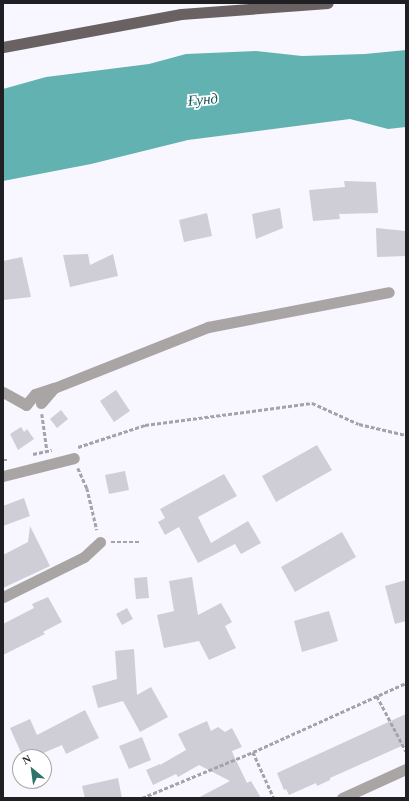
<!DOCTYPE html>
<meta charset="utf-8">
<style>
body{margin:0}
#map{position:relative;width:409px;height:801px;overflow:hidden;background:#f8f6fe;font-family:"Times New Roman",serif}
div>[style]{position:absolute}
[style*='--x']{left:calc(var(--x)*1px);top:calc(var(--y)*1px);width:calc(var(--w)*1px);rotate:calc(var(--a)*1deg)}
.water>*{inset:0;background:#63b2b2}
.building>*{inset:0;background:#cfcdd6}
.path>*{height:2.5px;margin-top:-1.25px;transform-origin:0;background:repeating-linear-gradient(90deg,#a5a3aa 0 4px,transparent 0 6px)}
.minor>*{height:11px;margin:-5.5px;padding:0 5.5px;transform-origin:5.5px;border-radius:5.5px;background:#aaa5a5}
.primary>*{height:11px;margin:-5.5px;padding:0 5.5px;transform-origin:5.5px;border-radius:5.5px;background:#6a6262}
span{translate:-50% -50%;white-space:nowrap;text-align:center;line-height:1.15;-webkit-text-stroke:3.5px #fff;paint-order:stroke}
.water-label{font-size:15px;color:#155859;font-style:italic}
.frame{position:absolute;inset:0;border:4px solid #201f23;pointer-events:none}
.north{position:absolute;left:12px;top:749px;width:40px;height:40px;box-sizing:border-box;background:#fff;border:1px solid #a6a5a7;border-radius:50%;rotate:331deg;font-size:11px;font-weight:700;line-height:16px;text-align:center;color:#201f23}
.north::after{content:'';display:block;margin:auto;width:14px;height:18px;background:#2e7368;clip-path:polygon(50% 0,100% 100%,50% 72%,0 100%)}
</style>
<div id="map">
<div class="water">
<div style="clip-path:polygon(406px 50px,406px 127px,388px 129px,350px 119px,188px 140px,91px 164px,3px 181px,3px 89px,46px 77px,149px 64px,186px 54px,256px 51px,302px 56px,365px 54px)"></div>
</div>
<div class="building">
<div style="clip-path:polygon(344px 181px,376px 182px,378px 213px,339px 214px,340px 219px,313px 221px,309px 190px,345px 187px)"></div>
<div style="clip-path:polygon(280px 208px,283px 228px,256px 239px,252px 214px)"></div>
<div style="clip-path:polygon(207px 213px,212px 236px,184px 242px,179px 220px)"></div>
<div style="clip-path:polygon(376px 228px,406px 231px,406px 256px,377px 257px)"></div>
<div style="clip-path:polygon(88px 254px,90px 265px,113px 254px,118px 276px,70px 287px,63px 255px)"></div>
<div style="clip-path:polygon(22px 257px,31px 297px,3px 300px,3px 261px)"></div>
<div style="clip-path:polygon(116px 390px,130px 411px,114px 422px,100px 401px)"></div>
<div style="clip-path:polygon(61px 410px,68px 419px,57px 428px,50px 419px)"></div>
<div style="clip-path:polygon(21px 427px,24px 432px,27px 429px,34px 439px,18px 450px,10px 434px)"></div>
<div style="clip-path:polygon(317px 445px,332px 470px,276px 502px,262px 476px)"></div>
<div style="clip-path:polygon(125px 471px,129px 490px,109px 494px,105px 475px)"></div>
<div style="clip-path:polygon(224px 474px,237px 496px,198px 517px,211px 543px,248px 521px,261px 543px,241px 554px,235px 544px,198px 563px,179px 527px,165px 535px,158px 522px,165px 518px,160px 509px)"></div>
<div style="clip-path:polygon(24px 498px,30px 516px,3px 526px,3px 506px)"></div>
<div style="clip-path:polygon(30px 526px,50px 566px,3px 588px,3px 555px,28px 542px)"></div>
<div style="clip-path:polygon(342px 532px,356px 557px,295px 592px,281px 567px)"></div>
<div style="clip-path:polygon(147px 577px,149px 598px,136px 599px,134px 578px)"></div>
<div style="clip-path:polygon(192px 577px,198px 615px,221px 603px,232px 622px,225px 626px,236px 648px,209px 660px,199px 641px,164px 648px,157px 615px,174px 611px,169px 581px)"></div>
<div style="clip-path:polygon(406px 580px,406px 621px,395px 624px,385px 586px)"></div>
<div style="clip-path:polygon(48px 597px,62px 622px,43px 632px,45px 634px,3px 655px,3px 624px,34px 608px,32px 604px)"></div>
<div style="clip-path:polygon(127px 608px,133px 619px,122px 625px,116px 614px)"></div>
<div style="clip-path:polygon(329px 611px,338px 641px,302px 652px,294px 621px)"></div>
<div style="clip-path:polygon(134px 649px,137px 695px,151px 687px,168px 717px,140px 732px,123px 701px,98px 708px,92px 686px,117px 679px,115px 651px)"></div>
<div style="clip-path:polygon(85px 710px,99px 738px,66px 754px,62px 745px,34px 757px,23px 757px,10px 728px,30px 719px,37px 735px)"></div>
<div style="clip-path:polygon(406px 714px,406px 744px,330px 778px,330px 780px,317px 786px,316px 783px,289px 795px,286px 789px,284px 790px,277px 773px)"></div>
<div style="clip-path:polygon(207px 721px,211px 731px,218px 727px,225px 732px,232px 728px,242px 747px,232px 751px,233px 754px,247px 783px,251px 781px,261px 798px,198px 798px,230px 781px,199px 765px,178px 777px,176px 774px,153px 785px,146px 770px,160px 764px,160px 765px,186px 750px,178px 734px)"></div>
<div style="clip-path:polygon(142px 737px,151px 760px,129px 769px,119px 746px)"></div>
<div style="clip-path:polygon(118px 778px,122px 798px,85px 798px,82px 786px)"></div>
</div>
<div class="path">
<div style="--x:42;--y:414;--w:36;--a:82"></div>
<div style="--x:78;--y:447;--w:71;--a:-18.2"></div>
<div style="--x:145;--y:425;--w:168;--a:-7.5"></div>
<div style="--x:312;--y:403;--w:51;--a:24.1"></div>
<div style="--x:359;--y:424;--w:48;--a:13.2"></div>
<div style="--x:33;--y:454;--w:19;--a:-12"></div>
<div style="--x:3;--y:460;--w:6;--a:0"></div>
<div style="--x:78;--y:468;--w:22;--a:66"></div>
<div style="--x:87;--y:488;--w:43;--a:76.6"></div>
<div style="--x:111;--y:542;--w:29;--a:0"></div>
<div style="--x:377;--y:696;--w:62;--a:62.2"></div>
<div style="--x:253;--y:752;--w:51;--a:65.5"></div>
<div style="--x:142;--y:798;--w:120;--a:-22.5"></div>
<div style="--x:253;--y:752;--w:168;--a:-24.3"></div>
</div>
<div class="minor">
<div style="--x:54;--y:388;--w:166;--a:-21.6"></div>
<div style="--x:208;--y:327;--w:184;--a:-10.9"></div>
<div style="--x:3;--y:392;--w:26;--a:29"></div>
<div style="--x:26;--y:405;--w:14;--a:-51"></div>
<div style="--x:35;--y:394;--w:20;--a:-18"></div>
<div style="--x:54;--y:388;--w:20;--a:131"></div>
<div style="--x:3;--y:476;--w:73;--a:-14.2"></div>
<div style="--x:3;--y:597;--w:90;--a:-26.3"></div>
<div style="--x:84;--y:557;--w:22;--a:-43"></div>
<div style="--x:342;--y:798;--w:70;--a:-24.4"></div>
</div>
<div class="primary">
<div style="--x:3;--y:47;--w:181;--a:-10.5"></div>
<div style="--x:181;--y:14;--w:147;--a:-4.3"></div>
</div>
<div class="water-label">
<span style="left:203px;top:100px;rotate:-5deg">Ғунд</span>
</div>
<div class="frame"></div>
<div class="north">N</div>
</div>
